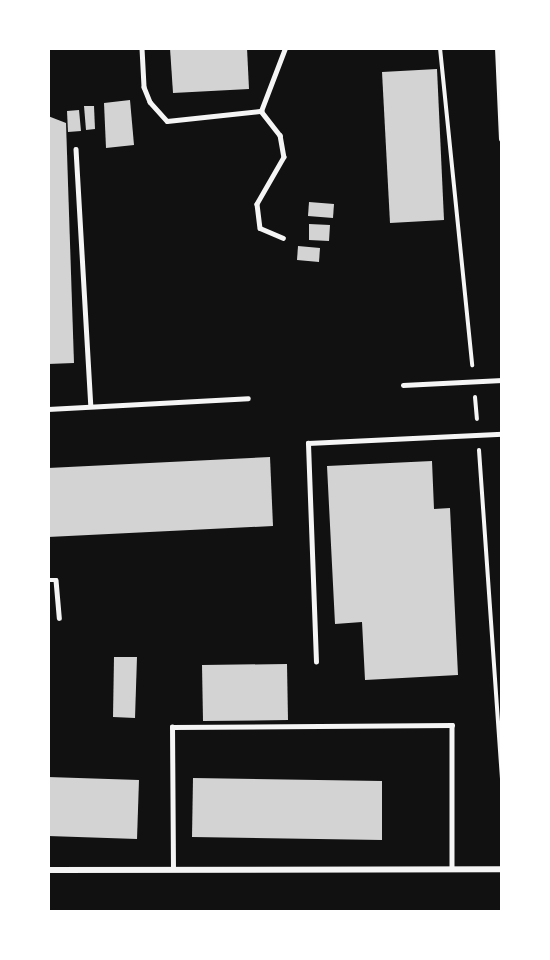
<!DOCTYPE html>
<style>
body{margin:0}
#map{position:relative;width:550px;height:960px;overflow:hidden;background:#111;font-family:"Roboto Condensed",sans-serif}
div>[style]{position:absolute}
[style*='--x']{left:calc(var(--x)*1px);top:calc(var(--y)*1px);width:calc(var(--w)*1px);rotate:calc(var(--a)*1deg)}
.building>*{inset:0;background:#d3d3d3}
.path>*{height:4px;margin:-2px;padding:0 2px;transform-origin:2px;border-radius:2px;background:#f5f5f5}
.service>*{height:4.5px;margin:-2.25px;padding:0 2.25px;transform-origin:2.25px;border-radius:2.25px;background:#f5f5f5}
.minor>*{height:6px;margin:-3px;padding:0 3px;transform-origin:3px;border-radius:3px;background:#f5f5f5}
span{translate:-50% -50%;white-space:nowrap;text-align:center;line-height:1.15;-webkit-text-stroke:4.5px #fff;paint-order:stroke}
.frame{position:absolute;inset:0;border:50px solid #fff;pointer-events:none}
</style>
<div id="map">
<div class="building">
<div style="clip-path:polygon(170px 48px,247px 48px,249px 89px,173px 93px)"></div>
<div style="clip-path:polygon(437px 69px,444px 220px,390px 223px,382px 72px)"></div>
<div style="clip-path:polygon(130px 100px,134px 145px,106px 148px,104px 103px)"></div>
<div style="clip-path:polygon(84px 106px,94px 106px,95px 129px,86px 130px)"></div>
<div style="clip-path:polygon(79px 110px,81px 131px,68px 132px,67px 111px)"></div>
<div style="clip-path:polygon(48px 116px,66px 123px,74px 363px,48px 364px)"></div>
<div style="clip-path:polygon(309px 202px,334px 204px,333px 218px,308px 216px)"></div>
<div style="clip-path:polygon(309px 224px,330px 225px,329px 241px,309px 240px)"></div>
<div style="clip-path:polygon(298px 246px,320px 248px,319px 262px,297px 260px)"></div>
<div style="clip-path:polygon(270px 457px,273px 526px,48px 537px,48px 468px)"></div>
<div style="clip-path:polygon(432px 461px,434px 509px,450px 508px,458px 675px,365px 680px,362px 622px,335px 624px,327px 466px)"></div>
<div style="clip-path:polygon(114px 657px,137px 657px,135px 718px,113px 717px)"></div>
<div style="clip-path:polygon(287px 664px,288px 720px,203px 721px,202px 665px)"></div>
<div style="clip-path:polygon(48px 777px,139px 780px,137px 839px,48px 836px)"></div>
<div style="clip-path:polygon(193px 778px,382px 781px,382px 840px,192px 837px)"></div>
</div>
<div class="path">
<div style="--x:440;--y:48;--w:319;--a:84.2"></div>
<div style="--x:475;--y:397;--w:22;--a:85"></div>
<div style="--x:479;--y:450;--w:333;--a:86"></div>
</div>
<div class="service">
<div style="--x:142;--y:48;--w:39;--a:87"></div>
<div style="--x:144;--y:87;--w:16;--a:68"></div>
<div style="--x:150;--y:102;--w:25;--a:48"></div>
<div style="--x:167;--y:121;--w:95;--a:-6.1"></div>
<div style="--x:261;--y:111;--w:67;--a:-69.1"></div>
<div style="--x:261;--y:111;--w:31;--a:52"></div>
<div style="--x:280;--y:135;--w:22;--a:80"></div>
<div style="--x:284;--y:157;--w:54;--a:119.9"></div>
<div style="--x:257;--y:204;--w:24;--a:83"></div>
<div style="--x:260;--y:228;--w:25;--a:23"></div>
<div style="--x:76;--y:149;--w:257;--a:86.7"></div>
<div style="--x:403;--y:385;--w:99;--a:-2.9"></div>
<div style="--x:48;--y:409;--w:200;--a:-3.1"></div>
<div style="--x:48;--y:580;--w:8;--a:0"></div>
<div style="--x:56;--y:580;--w:38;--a:85"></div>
<div style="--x:316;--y:662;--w:219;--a:-92.1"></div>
<div style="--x:308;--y:443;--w:194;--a:-2.7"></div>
<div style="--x:173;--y:869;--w:142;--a:-90.4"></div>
<div style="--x:172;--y:727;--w:280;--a:-0.4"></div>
<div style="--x:452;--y:725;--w:144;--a:90"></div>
</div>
<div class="minor">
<div style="--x:498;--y:48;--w:91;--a:87.5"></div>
<div style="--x:48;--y:870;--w:454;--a:-0.1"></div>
</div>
<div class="frame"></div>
</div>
